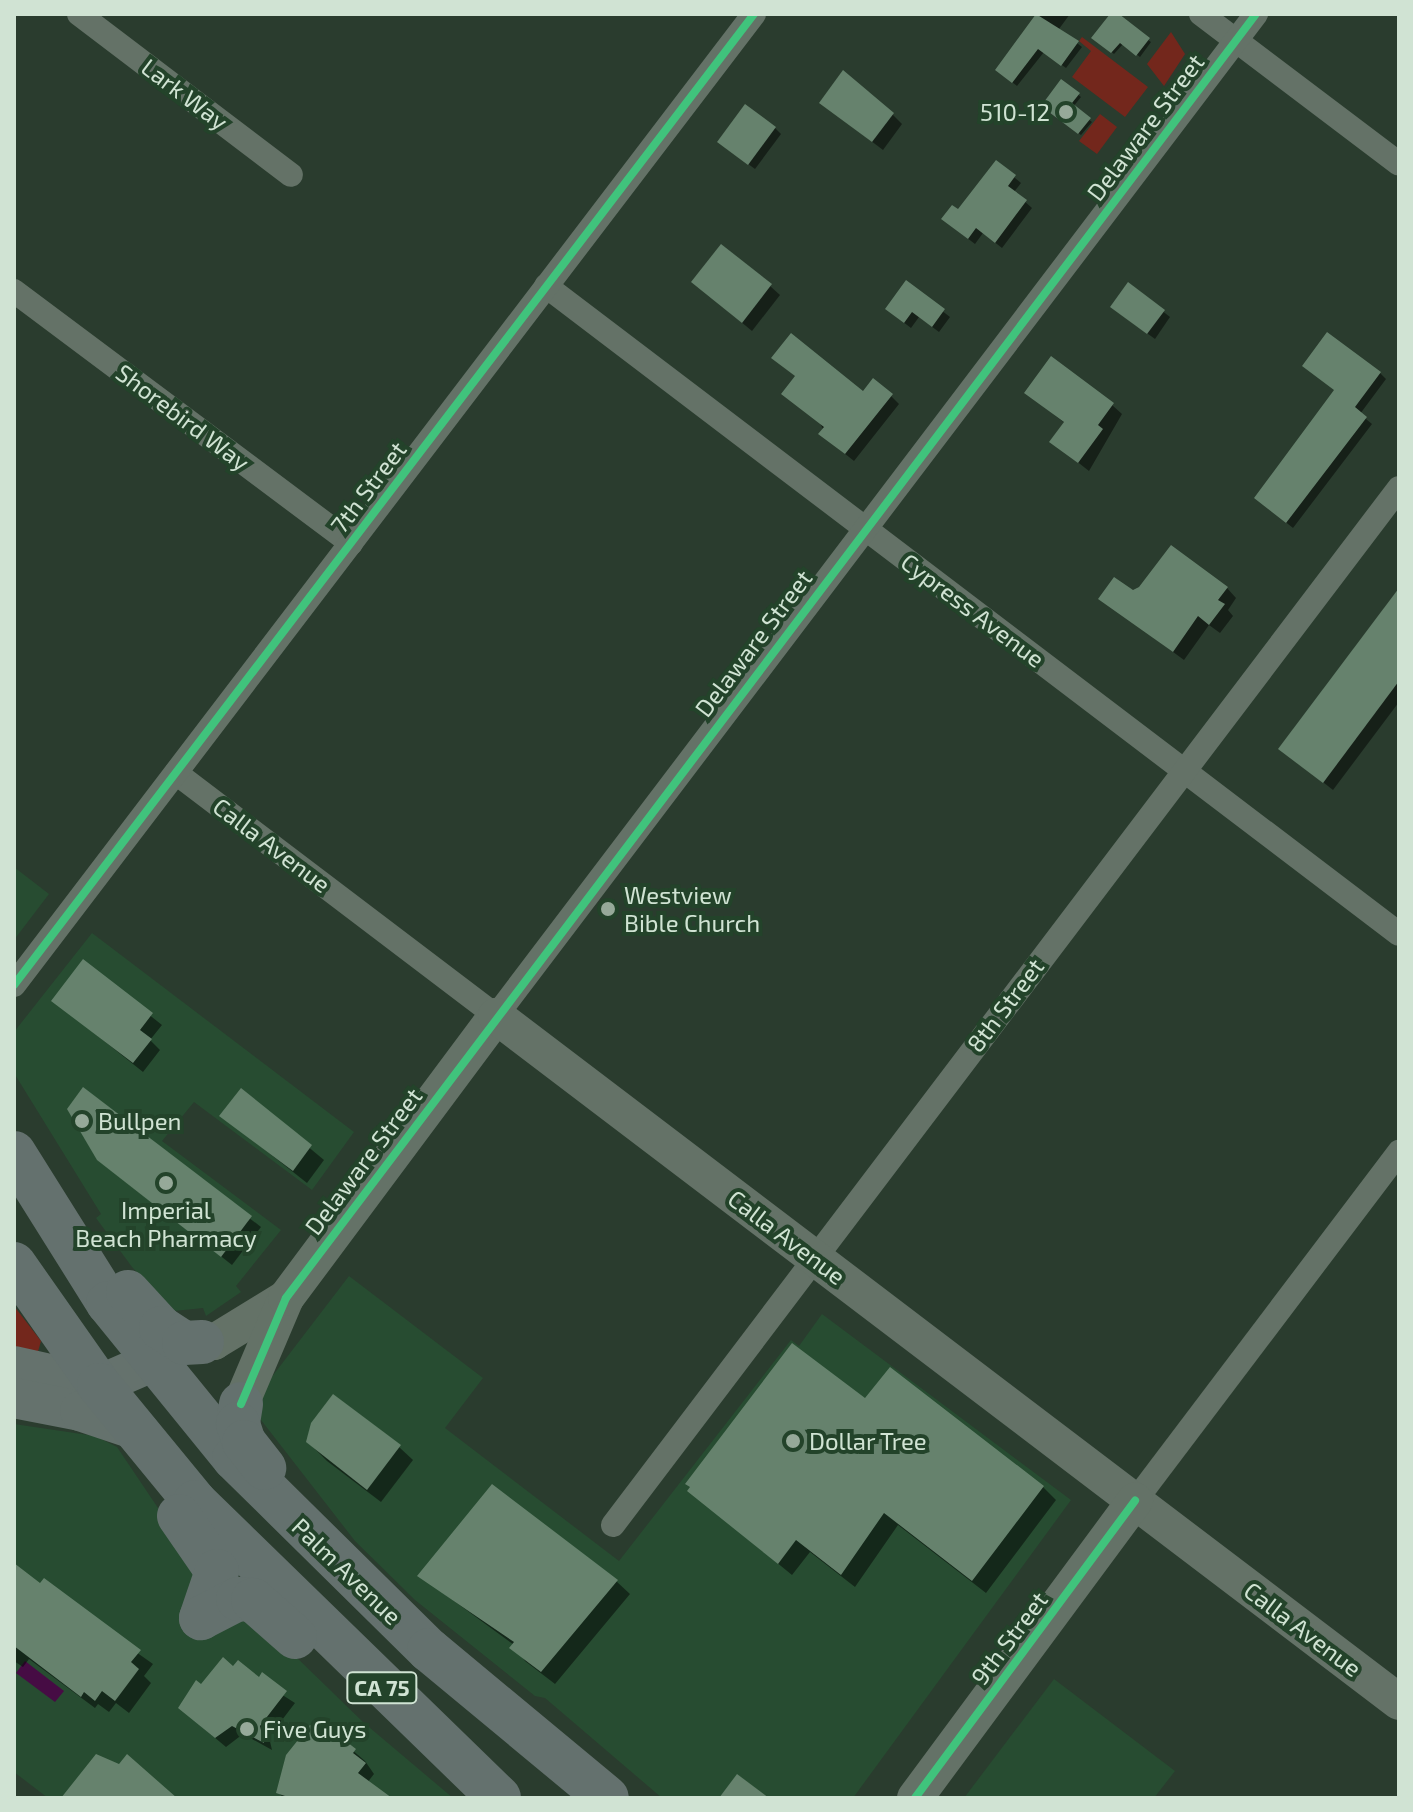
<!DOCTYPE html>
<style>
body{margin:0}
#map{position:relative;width:1413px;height:1812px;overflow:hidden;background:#2a3c2e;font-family:"Exo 2",sans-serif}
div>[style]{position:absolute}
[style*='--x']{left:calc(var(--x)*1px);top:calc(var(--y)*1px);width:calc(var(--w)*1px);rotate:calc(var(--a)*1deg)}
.built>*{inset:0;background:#274c31}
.green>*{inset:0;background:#73271c}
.water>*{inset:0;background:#460c44}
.shadow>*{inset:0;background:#0007}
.building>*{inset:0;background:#66826d}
.street>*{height:24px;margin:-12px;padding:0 12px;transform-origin:12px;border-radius:12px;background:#647267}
.secondary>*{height:36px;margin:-18px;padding:0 18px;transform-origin:18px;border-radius:18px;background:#647267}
.primary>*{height:40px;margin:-20px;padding:0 20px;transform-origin:20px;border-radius:20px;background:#65726d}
.highway>*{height:44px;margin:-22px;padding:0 22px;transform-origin:22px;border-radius:22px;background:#64716e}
.cycleway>*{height:8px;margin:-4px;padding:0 4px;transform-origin:4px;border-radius:4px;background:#40c37c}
.dots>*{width:22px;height:22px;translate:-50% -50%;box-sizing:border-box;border:4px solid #23432a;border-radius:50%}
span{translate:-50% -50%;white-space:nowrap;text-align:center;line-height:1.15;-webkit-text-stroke:8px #23432a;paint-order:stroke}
.shield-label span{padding:2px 6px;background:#23432a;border:2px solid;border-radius:6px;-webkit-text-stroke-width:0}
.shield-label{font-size:22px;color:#d0e3d3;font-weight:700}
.street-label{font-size:24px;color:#d0e3d3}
.poi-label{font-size:24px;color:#d0e3d3}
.right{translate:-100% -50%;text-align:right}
.left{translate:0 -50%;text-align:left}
.frame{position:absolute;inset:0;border:16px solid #d0e3d3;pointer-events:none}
</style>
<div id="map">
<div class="built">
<div style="clip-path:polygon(14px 867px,49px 894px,14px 940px)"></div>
<div style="clip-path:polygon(92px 933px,354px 1132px,312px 1190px,194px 1102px,162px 1141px,281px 1230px,236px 1286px,241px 1292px,206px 1316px,203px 1308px,174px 1311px,132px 1267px,96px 1218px,101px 1214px,14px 1073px,14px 1032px)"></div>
<div style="clip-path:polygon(349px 1276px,483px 1378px,445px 1428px,619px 1561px,791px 1340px,799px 1346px,822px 1314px,1071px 1500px,853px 1798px,662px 1798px,545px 1698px,535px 1696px,415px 1600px,355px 1541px,261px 1420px,261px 1391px)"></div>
<div style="clip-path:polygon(14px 1424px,95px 1436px,117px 1447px,187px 1551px,363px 1722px,453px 1798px,48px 1798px,14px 1772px)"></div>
<div style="clip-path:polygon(1054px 1679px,1175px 1771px,1154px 1798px,964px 1798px)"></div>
</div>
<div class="green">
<div style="clip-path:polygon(1171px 32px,1185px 54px,1164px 86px,1147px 64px)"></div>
<div style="clip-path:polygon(1082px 37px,1148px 87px,1125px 117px,1072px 77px,1091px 51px,1079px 41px)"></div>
<div style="clip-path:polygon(1100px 114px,1117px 127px,1097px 154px,1079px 141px)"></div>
<div style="clip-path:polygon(14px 1306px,41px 1341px,37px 1355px,14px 1346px)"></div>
</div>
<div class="water">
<div style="clip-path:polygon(25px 1661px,64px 1691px,55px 1702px,16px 1673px)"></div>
</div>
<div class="shadow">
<div style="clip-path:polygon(1039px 14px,1070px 14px,1059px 29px,1082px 47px,1066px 68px,1044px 52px,1017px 86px,997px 70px)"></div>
<div style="clip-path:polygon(1112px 14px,1151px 42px,1140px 57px,1123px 44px,1114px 54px,1094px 38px)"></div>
<div style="clip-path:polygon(1062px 82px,1081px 97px,1073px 107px,1092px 122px,1081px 135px,1046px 109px)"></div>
<div style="clip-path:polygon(821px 103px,892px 114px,902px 124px,883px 150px)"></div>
<div style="clip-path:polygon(775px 128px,781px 134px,755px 169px,726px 148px)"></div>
<div style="clip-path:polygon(997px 163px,1021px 183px,1014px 192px,1032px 208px,1002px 248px,983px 233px,975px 244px,950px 225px)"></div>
<div style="clip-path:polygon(693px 282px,770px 286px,780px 295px,752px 331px)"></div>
<div style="clip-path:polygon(906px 283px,950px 317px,939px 332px,919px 317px,911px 328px,894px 315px)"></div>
<div style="clip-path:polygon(1129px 285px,1170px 317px,1155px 339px,1119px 313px)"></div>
<div style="clip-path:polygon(782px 366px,863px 394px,891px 396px,899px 404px,854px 461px,829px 441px,797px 377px)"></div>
<div style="clip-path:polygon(1380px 373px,1386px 379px,1360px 414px,1372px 424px,1293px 528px,1263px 504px)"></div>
<div style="clip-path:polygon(1026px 393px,1112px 405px,1122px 414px,1089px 471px,1052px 442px,1066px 424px)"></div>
<div style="clip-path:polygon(1227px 588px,1236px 598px,1228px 610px,1233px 616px,1220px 633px,1209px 625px,1184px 660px,1101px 599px)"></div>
<div style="clip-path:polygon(1399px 591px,1399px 702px,1333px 790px,1281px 749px)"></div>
<div style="clip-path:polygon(83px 962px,162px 1025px,150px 1040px,160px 1050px,143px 1072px,54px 1001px)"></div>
<div style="clip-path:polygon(83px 1090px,261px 1227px,232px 1265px,98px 1159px)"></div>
<div style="clip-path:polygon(241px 1091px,324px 1160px,307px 1183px,222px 1116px)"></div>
<div style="clip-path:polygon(866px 1401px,1043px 1487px,1056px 1500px,986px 1593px,898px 1525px,855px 1587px,810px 1552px,792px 1575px,689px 1491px)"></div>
<div style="clip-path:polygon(309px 1432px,399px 1447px,413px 1460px,381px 1502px,327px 1461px,313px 1447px)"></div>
<div style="clip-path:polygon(14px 1566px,153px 1664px,144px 1676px,151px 1683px,129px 1713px,116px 1703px,109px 1712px,98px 1704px,95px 1708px,29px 1659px,23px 1667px,14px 1661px)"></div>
<div style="clip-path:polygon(420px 1576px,616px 1581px,630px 1594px,555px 1684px,525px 1661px,514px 1645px)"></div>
<div style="clip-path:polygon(259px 1680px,295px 1703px,269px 1737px,272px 1750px,243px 1734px,226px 1747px,190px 1717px,201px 1687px)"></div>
<div style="clip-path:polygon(330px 1731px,365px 1761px,374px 1774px,367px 1783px,387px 1798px,284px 1798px,278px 1792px)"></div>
</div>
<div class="building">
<div style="clip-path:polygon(1036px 14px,1079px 41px,1061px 66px,1038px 49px,1012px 83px,995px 70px)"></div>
<div style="clip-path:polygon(1110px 14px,1119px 14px,1150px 38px,1136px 56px,1120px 43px,1111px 53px,1091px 38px)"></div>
<div style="clip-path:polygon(843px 70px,894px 113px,872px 142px,819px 103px)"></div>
<div style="clip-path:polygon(1061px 79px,1080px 93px,1072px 103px,1091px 118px,1078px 134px,1041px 106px)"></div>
<div style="clip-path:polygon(745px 104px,776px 127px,748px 165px,717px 142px)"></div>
<div style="clip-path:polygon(996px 160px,1016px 175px,1008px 186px,1027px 200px,995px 243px,976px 228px,968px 239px,941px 219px,952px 205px,958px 209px)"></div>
<div style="clip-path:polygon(721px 244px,772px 284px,742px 323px,691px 282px)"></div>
<div style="clip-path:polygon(906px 280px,945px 309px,932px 327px,912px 312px,904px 323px,885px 309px)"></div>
<div style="clip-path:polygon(1128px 282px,1165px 310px,1147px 334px,1110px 307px)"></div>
<div style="clip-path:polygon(1327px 332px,1381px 372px,1355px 407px,1367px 417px,1286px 523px,1254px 498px,1334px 390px,1302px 366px)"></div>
<div style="clip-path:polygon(791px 333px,863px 391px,873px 378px,893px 394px,845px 454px,818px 434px,824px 427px,781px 394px,795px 376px,771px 358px)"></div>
<div style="clip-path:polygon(1051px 356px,1114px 403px,1098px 425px,1103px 429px,1078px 463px,1049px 442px,1064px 422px,1024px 393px)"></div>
<div style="clip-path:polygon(1171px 545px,1228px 587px,1218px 600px,1225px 604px,1209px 625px,1198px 616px,1173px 652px,1098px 599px,1114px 577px,1133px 590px,1139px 587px)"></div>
<div style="clip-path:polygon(1399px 588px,1399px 681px,1323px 783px,1278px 749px)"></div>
<div style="clip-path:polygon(83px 959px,153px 1013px,140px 1030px,152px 1039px,133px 1063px,51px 1001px)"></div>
<div style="clip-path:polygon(83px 1087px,252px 1216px,221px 1257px,97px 1160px,67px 1109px)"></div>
<div style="clip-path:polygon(241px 1088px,312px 1145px,293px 1171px,219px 1116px)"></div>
<div style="clip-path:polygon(792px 1343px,865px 1398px,890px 1367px,1044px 1486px,972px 1581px,884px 1513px,841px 1575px,796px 1540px,778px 1564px,687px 1491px,690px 1487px,685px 1484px)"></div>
<div style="clip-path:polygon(333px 1394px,401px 1445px,367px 1490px,306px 1442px,311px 1423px)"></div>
<div style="clip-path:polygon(492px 1484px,618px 1580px,541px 1672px,509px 1648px,514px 1642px,417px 1576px)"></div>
<div style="clip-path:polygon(14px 1563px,40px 1583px,44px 1578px,141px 1650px,131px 1662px,139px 1669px,115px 1701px,102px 1691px,95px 1701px,84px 1692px,81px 1697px,14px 1646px)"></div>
<div style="clip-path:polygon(223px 1657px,233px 1666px,238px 1660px,259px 1677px,262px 1672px,287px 1691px,260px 1726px,264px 1743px,232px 1726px,215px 1738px,178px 1708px,196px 1680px,201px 1684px)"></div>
<div style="clip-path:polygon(310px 1725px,325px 1735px,330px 1729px,356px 1749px,353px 1753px,366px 1763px,358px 1773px,392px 1798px,291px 1798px,276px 1793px,286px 1755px)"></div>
<div style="clip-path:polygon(96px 1754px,119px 1764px,127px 1754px,177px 1798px,61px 1798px)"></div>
<div style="clip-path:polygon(737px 1774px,769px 1798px,719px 1798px)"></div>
</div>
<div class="street">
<div style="--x:79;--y:14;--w:266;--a:37.2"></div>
<div style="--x:1201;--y:14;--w:248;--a:37.1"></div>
<div style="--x:546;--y:286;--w:1071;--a:37.22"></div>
<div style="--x:14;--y:291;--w:421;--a:36.8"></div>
<div style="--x:176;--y:773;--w:402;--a:37.2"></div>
<div style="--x:496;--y:1016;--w:1258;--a:-52.82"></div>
<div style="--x:14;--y:985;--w:1221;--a:-52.69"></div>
<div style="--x:1135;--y:1501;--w:438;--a:-52.9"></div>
<div style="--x:613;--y:1525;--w:1301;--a:-52.84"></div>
</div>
<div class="secondary">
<div style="--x:202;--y:1342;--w:12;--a:0"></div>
<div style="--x:214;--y:1342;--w:84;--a:-31.4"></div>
<div style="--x:241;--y:1404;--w:115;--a:-67"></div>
<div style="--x:286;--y:1298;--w:352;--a:-53.3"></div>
<div style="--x:496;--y:1016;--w:1134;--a:37.22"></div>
<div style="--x:915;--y:1798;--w:370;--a:-53.5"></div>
</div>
<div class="primary">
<div style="--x:14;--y:1366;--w:87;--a:12.6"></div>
<div style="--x:99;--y:1385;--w:58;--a:-23.5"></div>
<div style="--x:14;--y:1398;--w:67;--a:11.1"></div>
<div style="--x:80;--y:1411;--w:62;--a:18.7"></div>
</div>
<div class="highway">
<div style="--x:14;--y:1153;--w:177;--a:57.9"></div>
<div style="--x:108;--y:1303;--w:200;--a:50.9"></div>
<div style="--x:234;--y:1458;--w:274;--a:44.6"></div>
<div style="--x:429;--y:1650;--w:231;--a:39.7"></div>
<div style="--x:14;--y:1264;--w:148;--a:54.9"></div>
<div style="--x:99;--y:1385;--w:151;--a:50.6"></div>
<div style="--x:195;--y:1502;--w:424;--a:44.2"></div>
<div style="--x:128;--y:1292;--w:49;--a:47.5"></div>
<div style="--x:161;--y:1328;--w:27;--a:33"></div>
<div style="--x:184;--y:1343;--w:18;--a:-3"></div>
<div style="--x:241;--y:1404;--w:20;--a:99"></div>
<div style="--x:238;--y:1424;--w:19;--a:72"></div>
<div style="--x:244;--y:1442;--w:33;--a:52"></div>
<div style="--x:179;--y:1516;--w:67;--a:55.4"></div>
<div style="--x:217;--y:1571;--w:50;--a:108.8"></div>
<div style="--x:201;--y:1618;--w:42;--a:-27.2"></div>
<div style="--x:238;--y:1599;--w:15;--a:4"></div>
<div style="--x:253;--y:1600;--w:56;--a:41.4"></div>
</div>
<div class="cycleway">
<div style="--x:14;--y:985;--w:1221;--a:-52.69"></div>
<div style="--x:241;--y:1404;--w:115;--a:-67"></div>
<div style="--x:286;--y:1298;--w:1609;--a:-52.93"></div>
<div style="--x:915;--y:1798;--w:370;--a:-53.5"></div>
</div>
<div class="dots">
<div style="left:1066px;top:112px;background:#96a999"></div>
<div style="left:608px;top:909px;background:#96a999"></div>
<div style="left:82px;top:1121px;background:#96a999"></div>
<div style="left:166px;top:1183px;background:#96a999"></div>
<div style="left:793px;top:1441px;background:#96a999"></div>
<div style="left:247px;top:1729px;background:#96a999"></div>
</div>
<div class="shield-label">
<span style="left:382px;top:1688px">CA 75</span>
</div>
<div class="street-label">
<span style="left:185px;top:94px;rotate:37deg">Lark Way</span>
<span style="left:1145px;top:127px;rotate:-53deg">Delaware Street</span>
<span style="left:183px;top:417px;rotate:37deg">Shorebird Way</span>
<span style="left:368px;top:487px;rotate:-53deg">7th Street</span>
<span style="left:973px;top:610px;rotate:37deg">Cypress Avenue</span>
<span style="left:753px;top:643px;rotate:-53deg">Delaware Street</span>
<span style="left:272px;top:845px;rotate:37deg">Calla Avenue</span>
<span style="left:1005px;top:1005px;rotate:-53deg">8th Street</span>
<span style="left:363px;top:1161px;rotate:-53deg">Delaware Street</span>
<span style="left:787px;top:1237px;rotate:37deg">Calla Avenue</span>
<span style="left:347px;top:1571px;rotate:44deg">Palm Avenue</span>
<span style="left:1303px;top:1629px;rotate:37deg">Calla Avenue</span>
<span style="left:1009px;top:1638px;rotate:-53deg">9th Street</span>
</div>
<div class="poi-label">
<span class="right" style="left:1050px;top:112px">510-12</span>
<span class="left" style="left:624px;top:909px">Westview<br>Bible Church</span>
<span class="left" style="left:98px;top:1121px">Bullpen</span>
<span style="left:166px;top:1224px">Imperial<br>Beach Pharmacy</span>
<span class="left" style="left:809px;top:1441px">Dollar Tree</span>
<span class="left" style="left:263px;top:1729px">Five Guys</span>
</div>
<div class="frame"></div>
</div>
